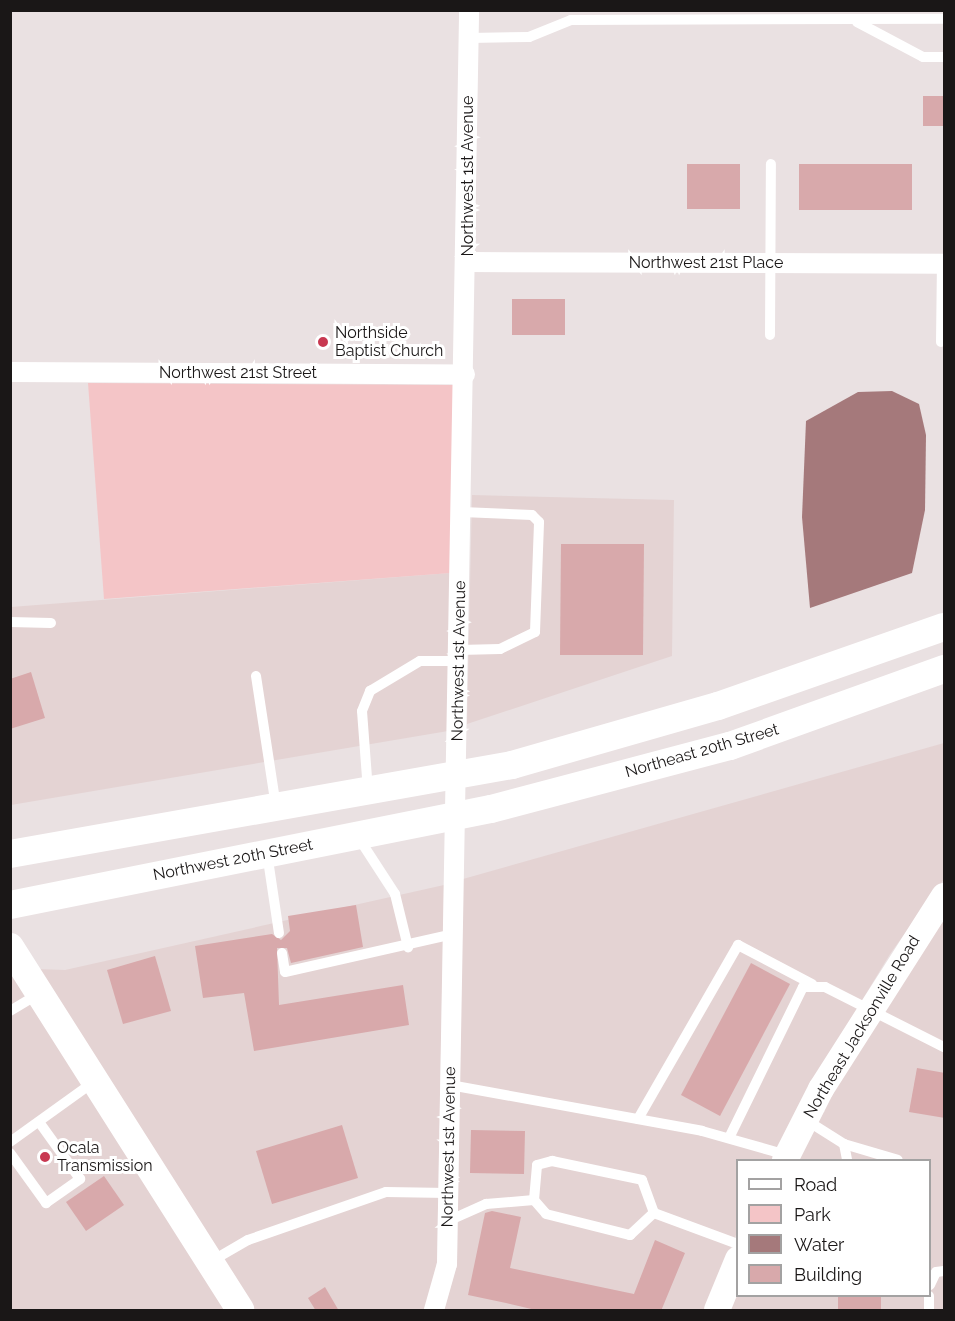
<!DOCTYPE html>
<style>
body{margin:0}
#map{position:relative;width:955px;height:1321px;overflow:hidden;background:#eae1e2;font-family:Raleway,sans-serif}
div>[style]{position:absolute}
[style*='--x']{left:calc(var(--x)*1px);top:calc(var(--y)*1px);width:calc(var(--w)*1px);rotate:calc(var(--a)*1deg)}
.built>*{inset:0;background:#e4d3d3}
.green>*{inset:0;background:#f4c5c7}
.water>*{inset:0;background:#a5797b}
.building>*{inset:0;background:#d8a9ab}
.service>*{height:10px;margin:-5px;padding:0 5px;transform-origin:5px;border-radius:5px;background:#fff}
.minor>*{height:20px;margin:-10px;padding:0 10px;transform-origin:10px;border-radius:10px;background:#fff}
.tertiary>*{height:26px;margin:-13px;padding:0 13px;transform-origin:13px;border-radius:13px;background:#fff}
.secondary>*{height:28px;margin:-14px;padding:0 14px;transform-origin:14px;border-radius:14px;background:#fff}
.dots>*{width:16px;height:16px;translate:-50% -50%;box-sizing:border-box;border:3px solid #fff;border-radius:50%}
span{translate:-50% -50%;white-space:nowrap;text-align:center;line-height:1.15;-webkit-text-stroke:6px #fff;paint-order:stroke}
.street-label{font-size:16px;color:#1a1717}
.poi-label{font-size:16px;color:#1a1717}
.left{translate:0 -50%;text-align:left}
.frame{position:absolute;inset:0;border:12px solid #1a1717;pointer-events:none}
.legend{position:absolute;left:736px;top:1159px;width:195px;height:138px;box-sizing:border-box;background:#fff;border:2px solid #a3a2a2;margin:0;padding:8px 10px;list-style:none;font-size:18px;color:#1a1717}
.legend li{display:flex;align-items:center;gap:12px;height:30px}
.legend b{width:30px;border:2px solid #a3a2a2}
</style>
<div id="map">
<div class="built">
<div style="clip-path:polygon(472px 495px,674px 500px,672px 656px,467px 724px)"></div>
<div style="clip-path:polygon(451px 573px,448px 731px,11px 805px,11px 607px)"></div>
<div style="clip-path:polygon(944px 743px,944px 879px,890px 954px,812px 1083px,774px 1160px,738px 1160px,737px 1232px,707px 1310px,444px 1310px,457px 1264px,463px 879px)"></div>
<div style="clip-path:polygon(444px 885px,437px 1262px,428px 1302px,423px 1310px,252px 1310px,36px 969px,65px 970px)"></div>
<div style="clip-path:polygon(944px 913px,944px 1310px,728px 1310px,737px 1286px,738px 1296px,930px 1296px,930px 1160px,796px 1160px,829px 1095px)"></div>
<div style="clip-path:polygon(11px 968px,228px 1310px,11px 1310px)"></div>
</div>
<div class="green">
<div style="clip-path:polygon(88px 383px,455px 385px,451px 573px,104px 599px)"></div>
</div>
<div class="water">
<div style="clip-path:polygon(892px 391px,919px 404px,926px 435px,925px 510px,912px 573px,810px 608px,802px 517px,806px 421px,858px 392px)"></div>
</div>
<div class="building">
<div style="clip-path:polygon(923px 96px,945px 96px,945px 126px,923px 126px)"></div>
<div style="clip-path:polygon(687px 164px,740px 164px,740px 209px,687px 209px)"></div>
<div style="clip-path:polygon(799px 164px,912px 164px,912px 210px,799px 210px)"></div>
<div style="clip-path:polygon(512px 299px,565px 299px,565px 335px,512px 335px)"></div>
<div style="clip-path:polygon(561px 544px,644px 544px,643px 655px,560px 655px)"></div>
<div style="clip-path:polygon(31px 672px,45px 718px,10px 729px,10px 679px)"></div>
<div style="clip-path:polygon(356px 905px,363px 947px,291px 963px,287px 948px,277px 948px,279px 1005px,403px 985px,409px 1025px,254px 1051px,244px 993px,203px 998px,195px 946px,272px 934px,281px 940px,290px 931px,288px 916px)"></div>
<div style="clip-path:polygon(155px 956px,171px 1011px,123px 1024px,107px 970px)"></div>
<div style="clip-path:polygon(751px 963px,790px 984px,720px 1116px,681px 1095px)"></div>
<div style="clip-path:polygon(917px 1068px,945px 1073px,945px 1118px,909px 1112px)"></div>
<div style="clip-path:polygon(342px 1125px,358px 1178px,272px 1204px,256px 1151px)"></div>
<div style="clip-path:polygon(471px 1130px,525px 1131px,524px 1174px,470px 1173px)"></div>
<div style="clip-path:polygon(104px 1176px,124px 1205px,86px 1231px,66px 1202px)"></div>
<div style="clip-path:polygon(492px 1211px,521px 1217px,510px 1268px,634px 1294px,655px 1240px,685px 1253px,661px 1311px,540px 1311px,506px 1303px,468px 1295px,485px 1213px)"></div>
<div style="clip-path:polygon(325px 1287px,339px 1311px,316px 1311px,308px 1298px)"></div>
<div style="clip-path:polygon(838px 1296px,881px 1296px,881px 1311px,838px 1311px)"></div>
</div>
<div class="service">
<div style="--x:857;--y:22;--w:75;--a:27.9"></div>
<div style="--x:923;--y:57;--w:21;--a:0"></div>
<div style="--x:469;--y:38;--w:60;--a:-1"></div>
<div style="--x:529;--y:37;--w:45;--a:-22"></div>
<div style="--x:571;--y:20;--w:373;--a:-0.2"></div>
<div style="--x:770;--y:335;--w:171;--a:-89.7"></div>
<div style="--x:941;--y:342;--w:78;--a:-89.3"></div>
<div style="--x:10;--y:622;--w:41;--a:1.4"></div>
<div style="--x:459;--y:650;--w:41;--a:-1.4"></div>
<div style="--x:500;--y:649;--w:39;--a:-26"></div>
<div style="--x:535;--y:632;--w:110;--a:-87.9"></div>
<div style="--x:539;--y:522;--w:10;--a:-135"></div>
<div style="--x:532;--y:515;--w:70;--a:-177.5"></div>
<div style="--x:256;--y:676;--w:132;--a:81.3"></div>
<div style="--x:368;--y:791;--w:80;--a:-94.3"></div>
<div style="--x:362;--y:711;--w:22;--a:-68"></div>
<div style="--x:370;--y:691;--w:58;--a:-31"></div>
<div style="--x:420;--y:661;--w:39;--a:0"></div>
<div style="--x:358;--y:837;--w:68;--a:57"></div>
<div style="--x:395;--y:894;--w:55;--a:76.2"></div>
<div style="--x:267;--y:853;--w:81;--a:81.5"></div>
<div style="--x:282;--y:953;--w:19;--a:81"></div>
<div style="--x:285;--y:972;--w:172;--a:-12.7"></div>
<div style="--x:10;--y:1011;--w:35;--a:-31"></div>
<div style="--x:450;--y:1085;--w:256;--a:10.3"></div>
<div style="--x:702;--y:1131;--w:88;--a:15.8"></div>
<div style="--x:638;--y:1119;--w:201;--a:-60.1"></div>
<div style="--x:738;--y:945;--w:84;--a:27.8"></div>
<div style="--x:806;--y:1120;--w:45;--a:32.3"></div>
<div style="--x:844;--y:1144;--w:16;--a:79"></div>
<div style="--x:729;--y:1138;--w:168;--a:-63.9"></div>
<div style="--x:803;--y:987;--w:22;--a:0"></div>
<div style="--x:825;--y:987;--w:133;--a:26.8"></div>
<div style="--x:10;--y:1142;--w:105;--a:-35.7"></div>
<div style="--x:844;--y:1144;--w:56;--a:16.5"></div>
<div style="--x:10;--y:1153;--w:62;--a:54.2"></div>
<div style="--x:46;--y:1203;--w:42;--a:-35.2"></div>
<div style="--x:80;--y:1179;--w:70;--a:-125.7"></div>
<div style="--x:534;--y:1200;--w:18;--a:49"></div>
<div style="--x:546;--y:1214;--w:87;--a:14"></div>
<div style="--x:630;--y:1235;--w:33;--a:-43"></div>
<div style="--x:448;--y:1221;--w:42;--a:-24.1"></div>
<div style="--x:486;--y:1204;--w:48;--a:-4.8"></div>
<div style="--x:534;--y:1200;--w:35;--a:-85"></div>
<div style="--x:537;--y:1165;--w:16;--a:-15"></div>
<div style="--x:552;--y:1161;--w:92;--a:11.9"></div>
<div style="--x:642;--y:1180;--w:35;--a:70"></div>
<div style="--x:654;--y:1213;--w:90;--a:20.3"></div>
<div style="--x:210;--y:1262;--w:44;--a:-30.1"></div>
<div style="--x:248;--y:1240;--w:146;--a:-19.2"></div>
<div style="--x:386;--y:1192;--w:62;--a:0.9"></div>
<div style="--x:930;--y:1285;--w:14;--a:-65"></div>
<div style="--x:936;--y:1272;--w:8;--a:-7"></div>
<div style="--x:929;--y:1310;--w:14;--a:-90"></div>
</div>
<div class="minor">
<div style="--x:468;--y:262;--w:476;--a:0.2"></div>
<div style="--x:10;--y:372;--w:455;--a:0.3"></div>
<div style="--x:434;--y:1310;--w:48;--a:-74.2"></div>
<div style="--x:447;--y:1264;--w:1254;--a:-88.99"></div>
</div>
<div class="tertiary">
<div style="--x:785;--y:1160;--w:80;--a:-63.1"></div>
<div style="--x:821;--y:1089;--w:229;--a:-57.5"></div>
<div style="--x:717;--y:1310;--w:55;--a:-67.6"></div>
</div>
<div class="secondary">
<div style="--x:10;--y:854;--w:510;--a:-10.05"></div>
<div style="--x:512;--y:765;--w:214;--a:-16"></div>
<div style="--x:718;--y:706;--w:239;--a:-19.3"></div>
<div style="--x:10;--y:905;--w:490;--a:-11.3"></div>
<div style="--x:491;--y:809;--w:247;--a:-14.8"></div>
<div style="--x:730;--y:746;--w:227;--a:-19.8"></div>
<div style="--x:10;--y:947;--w:430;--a:57.6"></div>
</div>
<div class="dots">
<div style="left:323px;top:342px;background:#c83851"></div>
<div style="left:45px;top:1157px;background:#c83851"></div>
</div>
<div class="street-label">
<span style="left:468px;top:176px;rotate:-90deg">Northwest 1st Avenue</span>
<span style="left:706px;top:263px">Northwest 21st Place</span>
<span style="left:238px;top:373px">Northwest 21st Street</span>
<span style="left:459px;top:661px;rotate:-89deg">Northwest 1st Avenue</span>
<span style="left:702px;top:751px;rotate:-16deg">Northeast 20th Street</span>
<span style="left:233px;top:860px;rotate:-11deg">Northwest 20th Street</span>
<span style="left:862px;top:1027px;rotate:-59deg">Northeast Jacksonville Road</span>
<span style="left:449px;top:1147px;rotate:-89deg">Northwest 1st Avenue</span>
</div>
<div class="poi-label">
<span class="left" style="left:335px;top:342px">Northside<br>Baptist Church</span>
<span class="left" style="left:57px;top:1157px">Ocala<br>Transmission</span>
</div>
<div class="frame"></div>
<ul class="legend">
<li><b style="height:8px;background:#fff"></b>Road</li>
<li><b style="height:16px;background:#f4c5c7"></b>Park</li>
<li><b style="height:16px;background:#a5797b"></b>Water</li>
<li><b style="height:16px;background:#d8a9ab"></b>Building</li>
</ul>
</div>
